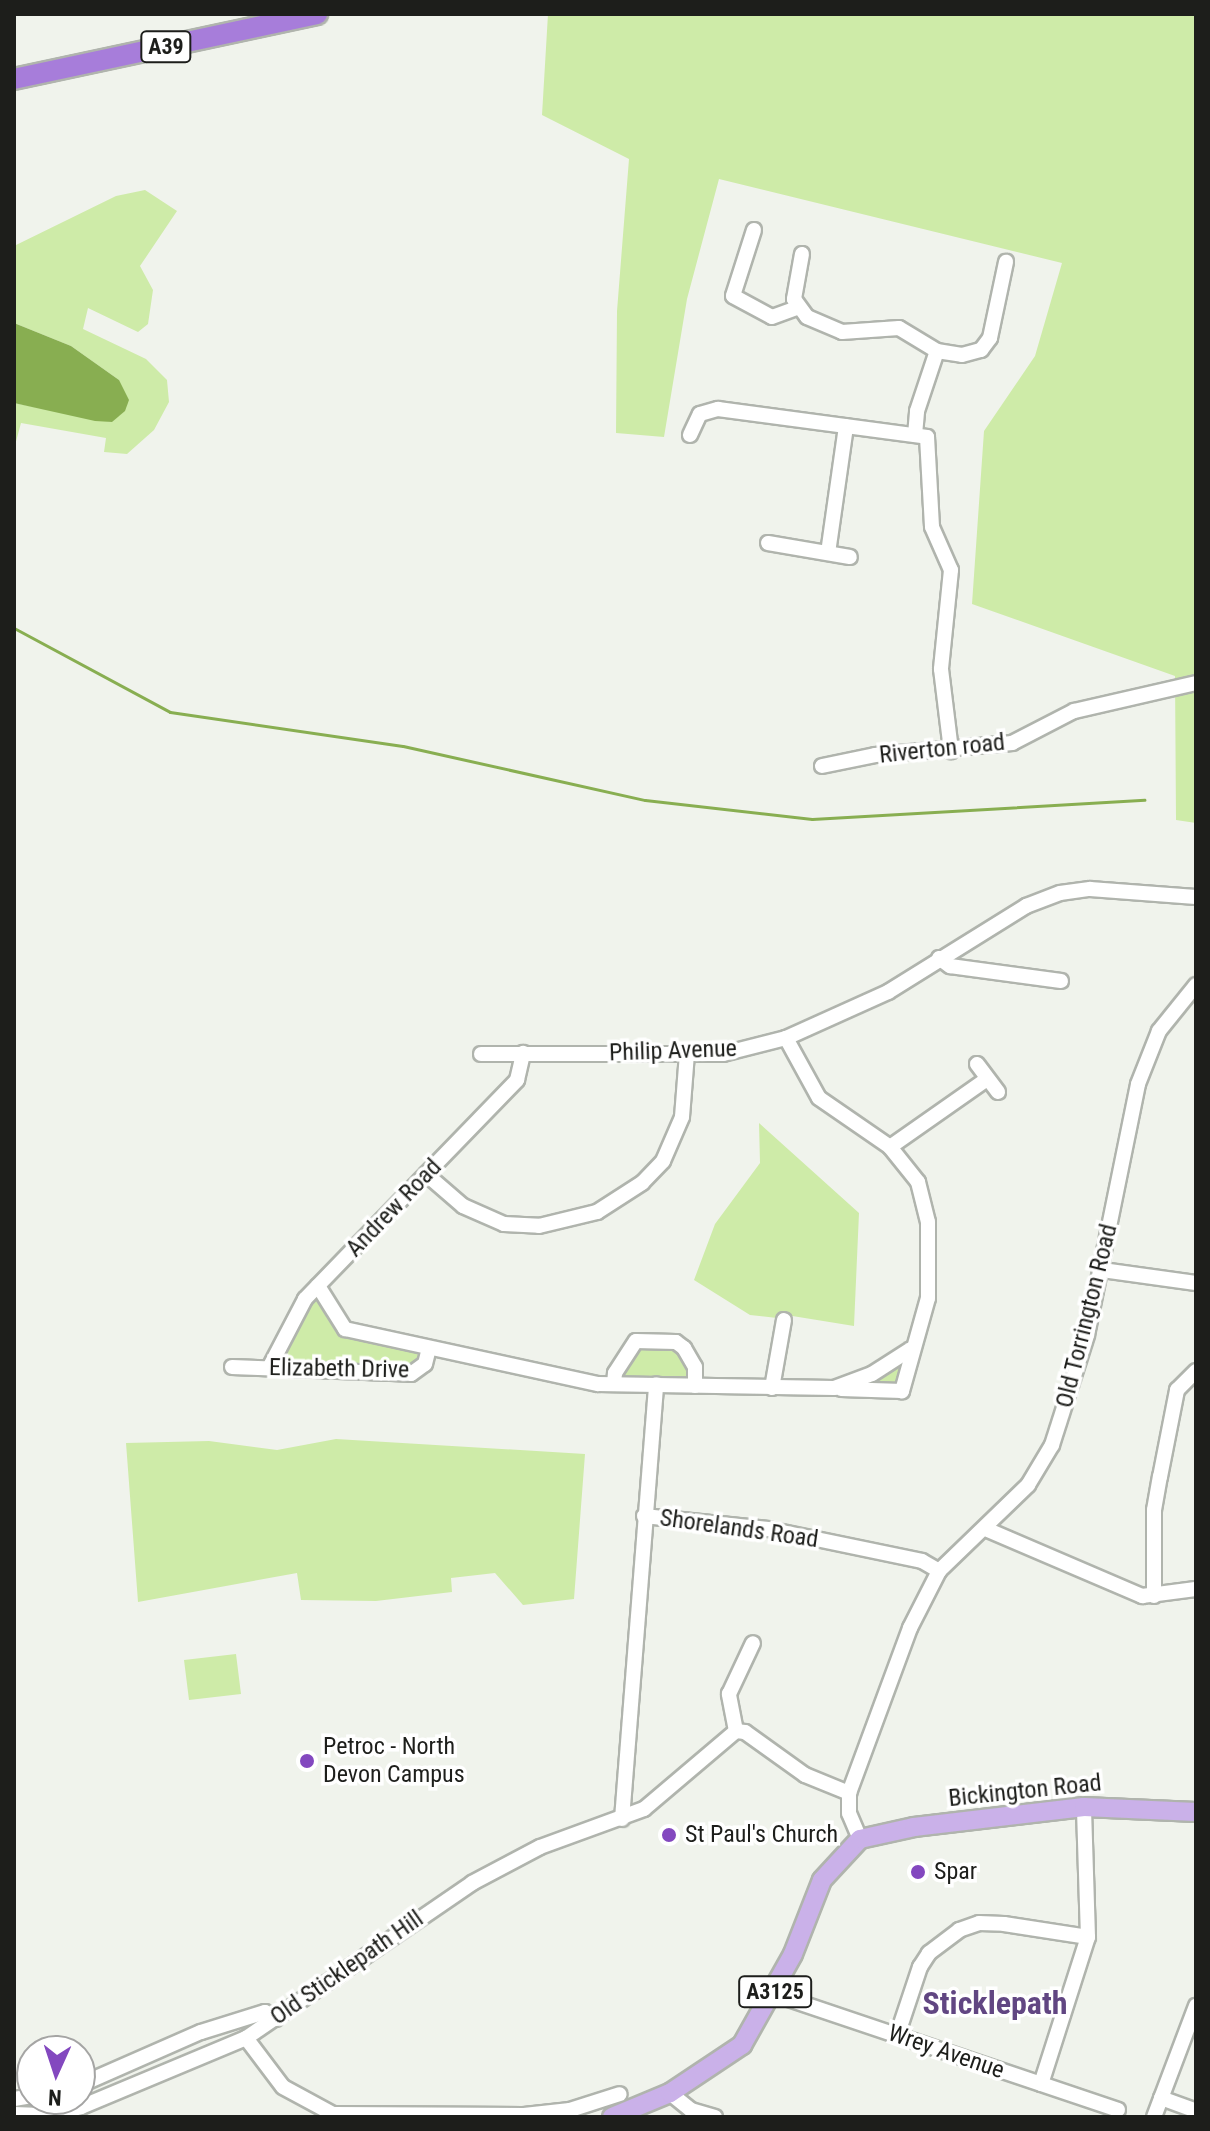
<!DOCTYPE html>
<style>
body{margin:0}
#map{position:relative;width:1210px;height:2131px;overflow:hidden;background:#f0f3ec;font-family:"Roboto Condensed",sans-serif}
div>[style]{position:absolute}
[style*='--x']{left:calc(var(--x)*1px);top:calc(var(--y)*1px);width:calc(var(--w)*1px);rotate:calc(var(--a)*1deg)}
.green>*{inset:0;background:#ceeba8}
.water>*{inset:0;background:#88ae51}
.stream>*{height:3px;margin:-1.5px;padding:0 1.5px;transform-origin:1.5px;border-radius:1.5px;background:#88ae51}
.roads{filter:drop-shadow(2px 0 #b0b4ad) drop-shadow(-2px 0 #b0b4ad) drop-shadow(0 2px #b0b4ad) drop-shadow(0 -2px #b0b4ad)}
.minor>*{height:14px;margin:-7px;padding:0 7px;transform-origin:7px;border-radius:7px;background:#fff}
.major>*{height:18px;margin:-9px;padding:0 9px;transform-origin:9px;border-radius:9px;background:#cab1e9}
.highway>*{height:20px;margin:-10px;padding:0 10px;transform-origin:10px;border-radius:10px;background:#a77dda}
.dots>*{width:22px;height:22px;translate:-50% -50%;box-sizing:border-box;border:4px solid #fff;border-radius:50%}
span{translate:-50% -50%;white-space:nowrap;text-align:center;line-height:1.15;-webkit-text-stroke:7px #fff;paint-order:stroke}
.shield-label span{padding:2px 6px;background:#fff;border:2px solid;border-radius:6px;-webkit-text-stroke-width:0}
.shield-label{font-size:22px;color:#1d1e1b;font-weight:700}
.street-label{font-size:24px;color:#1d1e1b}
.poi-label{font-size:24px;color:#1d1e1b}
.left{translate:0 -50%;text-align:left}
.district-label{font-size:32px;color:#614682;font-weight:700}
.frame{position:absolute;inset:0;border:16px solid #1d1e1b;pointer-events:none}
.north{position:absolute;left:16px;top:2035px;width:80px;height:80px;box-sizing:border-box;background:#fff;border:2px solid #a5a5a4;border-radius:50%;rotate:183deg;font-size:22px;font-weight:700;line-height:32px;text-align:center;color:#1d1e1b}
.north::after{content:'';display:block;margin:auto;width:28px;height:36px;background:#8348bf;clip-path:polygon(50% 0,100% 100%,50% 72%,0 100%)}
</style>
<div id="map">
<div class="green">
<div style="clip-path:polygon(548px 14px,1196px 14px,1196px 823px,1176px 820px,1175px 676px,972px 604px,984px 431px,1035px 356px,1062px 263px,719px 179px,687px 299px,664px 437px,616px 433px,617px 311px,629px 159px,542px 115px)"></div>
<div style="clip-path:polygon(145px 190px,177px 211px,140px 266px,153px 290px,148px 324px,138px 332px,88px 308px,83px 329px,146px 359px,167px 380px,169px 402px,154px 430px,127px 454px,104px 452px,106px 438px,21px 423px,14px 449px,14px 403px,112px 422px,119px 380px,71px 346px,14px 323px,14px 246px,116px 196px)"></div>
<div style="clip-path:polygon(759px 1123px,859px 1213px,854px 1326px,780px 1314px,777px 1318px,750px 1315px,694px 1280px,715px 1224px,760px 1163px)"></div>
<div style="clip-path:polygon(317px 1295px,341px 1331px,423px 1352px,420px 1363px,412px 1370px,275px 1364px,308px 1301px)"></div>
<div style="clip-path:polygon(637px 1345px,681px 1351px,692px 1383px,619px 1380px)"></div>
<div style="clip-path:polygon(900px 1364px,898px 1387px,868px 1384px,869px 1381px)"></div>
<div style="clip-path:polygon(336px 1439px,585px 1454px,574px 1599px,523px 1605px,495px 1573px,451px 1578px,452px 1592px,376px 1601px,301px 1600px,297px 1573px,138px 1602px,126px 1443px,209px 1441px,277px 1450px)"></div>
<div style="clip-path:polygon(236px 1654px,241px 1694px,189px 1700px,184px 1660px)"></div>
</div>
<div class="water">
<div style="clip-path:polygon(14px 323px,71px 346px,119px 380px,129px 400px,125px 411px,112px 422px,95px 421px,14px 403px)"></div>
</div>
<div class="stream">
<div style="--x:14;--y:628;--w:177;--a:28.3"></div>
<div style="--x:170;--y:712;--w:235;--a:8.3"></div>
<div style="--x:403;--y:746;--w:248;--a:12.6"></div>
<div style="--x:645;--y:800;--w:168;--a:6.5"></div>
<div style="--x:812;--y:819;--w:333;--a:-3.3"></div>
</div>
<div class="roads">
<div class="minor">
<div style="--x:754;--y:230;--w:69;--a:107.7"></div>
<div style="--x:733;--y:296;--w:44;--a:28.3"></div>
<div style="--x:772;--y:317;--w:27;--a:-20"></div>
<div style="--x:802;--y:254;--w:46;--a:100.1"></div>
<div style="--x:794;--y:299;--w:22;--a:54"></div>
<div style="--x:807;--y:317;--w:38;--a:23"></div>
<div style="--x:842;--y:332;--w:57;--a:-4"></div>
<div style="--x:899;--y:328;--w:44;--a:31.2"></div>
<div style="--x:937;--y:351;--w:25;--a:9"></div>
<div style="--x:962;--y:355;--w:20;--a:-15"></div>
<div style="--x:981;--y:350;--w:15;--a:-53"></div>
<div style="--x:990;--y:338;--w:78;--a:-78.1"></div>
<div style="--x:690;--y:435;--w:23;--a:-65"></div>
<div style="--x:700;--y:414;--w:19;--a:-16"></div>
<div style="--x:718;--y:409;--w:211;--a:7.6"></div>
<div style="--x:927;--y:437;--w:90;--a:86.8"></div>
<div style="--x:932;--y:527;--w:47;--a:66.2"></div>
<div style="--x:951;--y:570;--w:100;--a:95.8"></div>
<div style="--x:941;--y:669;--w:83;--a:83"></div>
<div style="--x:915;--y:435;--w:24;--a:-85"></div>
<div style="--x:917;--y:411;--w:63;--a:-71.6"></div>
<div style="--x:768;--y:543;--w:83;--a:9.7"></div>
<div style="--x:828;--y:553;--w:128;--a:-81.9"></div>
<div style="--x:822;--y:766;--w:54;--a:-11.7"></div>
<div style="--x:875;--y:755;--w:138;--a:-5"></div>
<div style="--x:1012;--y:743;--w:70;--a:-27.3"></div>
<div style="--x:1074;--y:711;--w:125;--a:-12.9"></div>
<div style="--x:939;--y:958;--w:14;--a:36"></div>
<div style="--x:950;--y:966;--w:112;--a:7.7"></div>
<div style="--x:786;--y:1038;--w:68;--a:61.2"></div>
<div style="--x:819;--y:1098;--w:86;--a:34.6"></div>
<div style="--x:890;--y:1147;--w:45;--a:51.3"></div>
<div style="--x:918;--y:1182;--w:41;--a:76"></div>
<div style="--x:928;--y:1222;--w:76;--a:90"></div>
<div style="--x:928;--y:1298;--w:97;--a:105.6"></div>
<div style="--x:902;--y:1391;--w:61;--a:-178.1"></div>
<div style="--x:481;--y:1054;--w:242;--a:0"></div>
<div style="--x:723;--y:1054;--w:65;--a:-14.3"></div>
<div style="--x:786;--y:1038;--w:112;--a:-24.3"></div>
<div style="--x:888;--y:992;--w:163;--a:-31.9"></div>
<div style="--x:1026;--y:906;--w:36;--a:-21"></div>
<div style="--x:1060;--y:893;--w:30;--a:-8"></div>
<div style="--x:1090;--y:889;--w:106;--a:4.3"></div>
<div style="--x:977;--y:1064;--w:35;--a:53"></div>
<div style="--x:890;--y:1147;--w:118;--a:-35"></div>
<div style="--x:426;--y:1174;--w:49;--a:40.9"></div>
<div style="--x:463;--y:1206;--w:45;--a:23.7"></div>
<div style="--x:504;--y:1224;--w:35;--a:3"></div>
<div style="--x:539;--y:1226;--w:60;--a:-13.6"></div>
<div style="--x:597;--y:1212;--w:54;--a:-32.8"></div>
<div style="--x:642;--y:1183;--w:30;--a:-46"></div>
<div style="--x:663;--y:1161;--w:48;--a:-66.6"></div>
<div style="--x:682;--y:1117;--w:63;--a:-85.5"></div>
<div style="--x:1102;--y:1270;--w:95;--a:7.9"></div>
<div style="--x:318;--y:1286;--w:51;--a:57.9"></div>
<div style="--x:345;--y:1329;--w:259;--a:12.3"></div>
<div style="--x:598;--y:1384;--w:236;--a:1"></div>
<div style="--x:834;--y:1388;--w:40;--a:-20.2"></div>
<div style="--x:872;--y:1374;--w:46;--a:-32.7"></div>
<div style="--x:232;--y:1367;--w:179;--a:2.2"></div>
<div style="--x:411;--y:1374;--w:17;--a:-36"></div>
<div style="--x:425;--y:1364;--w:16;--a:-76"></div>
<div style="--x:269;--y:1368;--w:78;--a:-62.4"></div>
<div style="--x:305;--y:1299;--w:305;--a:-45.9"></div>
<div style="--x:517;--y:1080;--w:28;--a:-77"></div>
<div style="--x:614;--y:1384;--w:11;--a:-85"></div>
<div style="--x:615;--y:1373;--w:38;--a:-57"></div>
<div style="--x:636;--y:1341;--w:40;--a:1.4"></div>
<div style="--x:676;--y:1342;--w:10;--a:37"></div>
<div style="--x:684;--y:1348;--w:22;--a:60"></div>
<div style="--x:695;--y:1367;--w:19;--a:90"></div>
<div style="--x:772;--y:1388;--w:69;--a:-80"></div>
<div style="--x:644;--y:1516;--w:125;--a:6"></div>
<div style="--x:768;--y:1529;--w:157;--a:11.7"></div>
<div style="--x:922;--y:1561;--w:20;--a:30"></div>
<div style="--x:988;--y:1530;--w:168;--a:23.2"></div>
<div style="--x:1142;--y:1596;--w:54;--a:-7.4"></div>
<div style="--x:1154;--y:1596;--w:86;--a:-90"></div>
<div style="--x:1154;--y:1510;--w:34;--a:-80"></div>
<div style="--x:1160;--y:1477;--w:89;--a:-78.9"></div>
<div style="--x:1177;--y:1390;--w:27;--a:-45"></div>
<div style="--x:736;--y:1731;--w:38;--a:-101"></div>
<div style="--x:729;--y:1694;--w:56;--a:-64.8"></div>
<div style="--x:622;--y:1819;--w:436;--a:-85.5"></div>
<div style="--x:860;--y:1839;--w:28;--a:-113"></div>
<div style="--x:849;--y:1813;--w:20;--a:-90"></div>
<div style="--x:849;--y:1793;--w:176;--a:-69.7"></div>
<div style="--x:910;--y:1628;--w:64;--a:-63"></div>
<div style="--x:939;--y:1571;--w:124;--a:-44"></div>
<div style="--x:1028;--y:1485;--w:47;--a:-59"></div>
<div style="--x:1052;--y:1445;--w:115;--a:-72.3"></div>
<div style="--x:1087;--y:1335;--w:256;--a:-78.5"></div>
<div style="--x:1138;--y:1084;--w:57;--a:-68.4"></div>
<div style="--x:1159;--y:1031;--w:59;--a:-51.2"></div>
<div style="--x:774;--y:1994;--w:363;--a:18.6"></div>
<div style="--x:897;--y:2036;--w:73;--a:-71.6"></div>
<div style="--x:920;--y:1967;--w:17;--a:-57"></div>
<div style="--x:929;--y:1953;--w:38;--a:-37"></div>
<div style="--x:959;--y:1930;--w:21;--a:-19"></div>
<div style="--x:979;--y:1923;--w:25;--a:2"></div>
<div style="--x:1004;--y:1924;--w:85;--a:8.8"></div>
<div style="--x:246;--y:2038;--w:61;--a:52.9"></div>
<div style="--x:283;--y:2087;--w:57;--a:28.4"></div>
<div style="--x:333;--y:2114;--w:191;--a:0.3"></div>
<div style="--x:524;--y:2115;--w:46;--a:-6.2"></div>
<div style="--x:570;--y:2110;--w:52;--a:-17.7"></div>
<div style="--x:1041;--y:2084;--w:154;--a:-72.3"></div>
<div style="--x:1088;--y:1937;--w:130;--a:-91.8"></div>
<div style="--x:80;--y:2085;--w:132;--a:-23.7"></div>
<div style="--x:201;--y:2032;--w:67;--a:-17.4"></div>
<div style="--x:265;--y:2012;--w:13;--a:32"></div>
<div style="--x:670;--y:2093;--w:27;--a:39"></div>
<div style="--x:691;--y:2110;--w:25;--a:16"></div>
<div style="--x:1161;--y:2098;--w:37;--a:20"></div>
<div style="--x:14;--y:2099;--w:18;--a:-9"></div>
<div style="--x:14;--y:2114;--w:33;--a:2"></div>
<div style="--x:47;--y:2115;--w:35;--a:-13"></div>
<div style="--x:81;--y:2107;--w:179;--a:-22.7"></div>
<div style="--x:246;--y:2038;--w:274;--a:-34.4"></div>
<div style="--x:472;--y:1883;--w:77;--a:-27.9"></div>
<div style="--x:540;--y:1847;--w:111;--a:-20.1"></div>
<div style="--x:644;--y:1809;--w:121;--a:-40.3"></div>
<div style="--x:736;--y:1731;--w:9;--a:6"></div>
<div style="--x:745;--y:1732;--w:74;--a:35.6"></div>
<div style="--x:805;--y:1775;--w:48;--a:22.2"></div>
<div style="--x:1154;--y:2117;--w:119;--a:-69.3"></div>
</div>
<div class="major">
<div style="--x:612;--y:2117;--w:63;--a:-22.5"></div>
<div style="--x:670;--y:2093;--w:87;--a:-33.7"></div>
<div style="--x:742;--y:2045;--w:104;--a:-60.7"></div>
<div style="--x:793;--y:1954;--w:79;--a:-68.6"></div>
<div style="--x:822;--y:1880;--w:56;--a:-47.2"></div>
<div style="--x:860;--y:1839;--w:55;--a:-12.5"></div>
<div style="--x:914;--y:1827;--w:171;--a:-6.7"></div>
<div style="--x:1084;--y:1807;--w:112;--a:2.6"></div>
</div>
<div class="highway">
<div style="--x:14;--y:79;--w:310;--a:-12.1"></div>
</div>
</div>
<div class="dots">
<div style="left:307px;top:1761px;background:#8348bf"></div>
<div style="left:669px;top:1835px;background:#8348bf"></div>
<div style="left:918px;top:1872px;background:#8348bf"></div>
</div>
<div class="shield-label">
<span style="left:166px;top:47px">A39</span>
<span style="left:775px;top:1992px">A3125</span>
</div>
<div class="street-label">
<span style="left:942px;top:749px;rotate:-6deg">Riverton road</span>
<span style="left:673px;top:1051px;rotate:-2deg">Philip Avenue</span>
<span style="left:394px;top:1208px;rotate:-46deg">Andrew Road</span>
<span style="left:1087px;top:1316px;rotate:-76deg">Old Torrington Road</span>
<span style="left:339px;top:1369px;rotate:1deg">Elizabeth Drive</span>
<span style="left:739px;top:1529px;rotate:8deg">Shorelands Road</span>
<span style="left:1025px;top:1791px;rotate:-6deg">Bickington Road</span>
<span style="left:347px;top:1968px;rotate:-35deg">Old Sticklepath Hill</span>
<span style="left:946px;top:2052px;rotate:19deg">Wrey Avenue</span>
</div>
<div class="poi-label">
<span class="left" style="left:323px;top:1761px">Petroc - North<br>Devon Campus</span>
<span class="left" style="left:685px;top:1835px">St Paul's Church</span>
<span class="left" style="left:934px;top:1872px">Spar</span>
</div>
<div class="district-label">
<span style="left:995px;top:2003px">Sticklepath</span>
</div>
<div class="frame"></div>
<div class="north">N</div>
</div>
